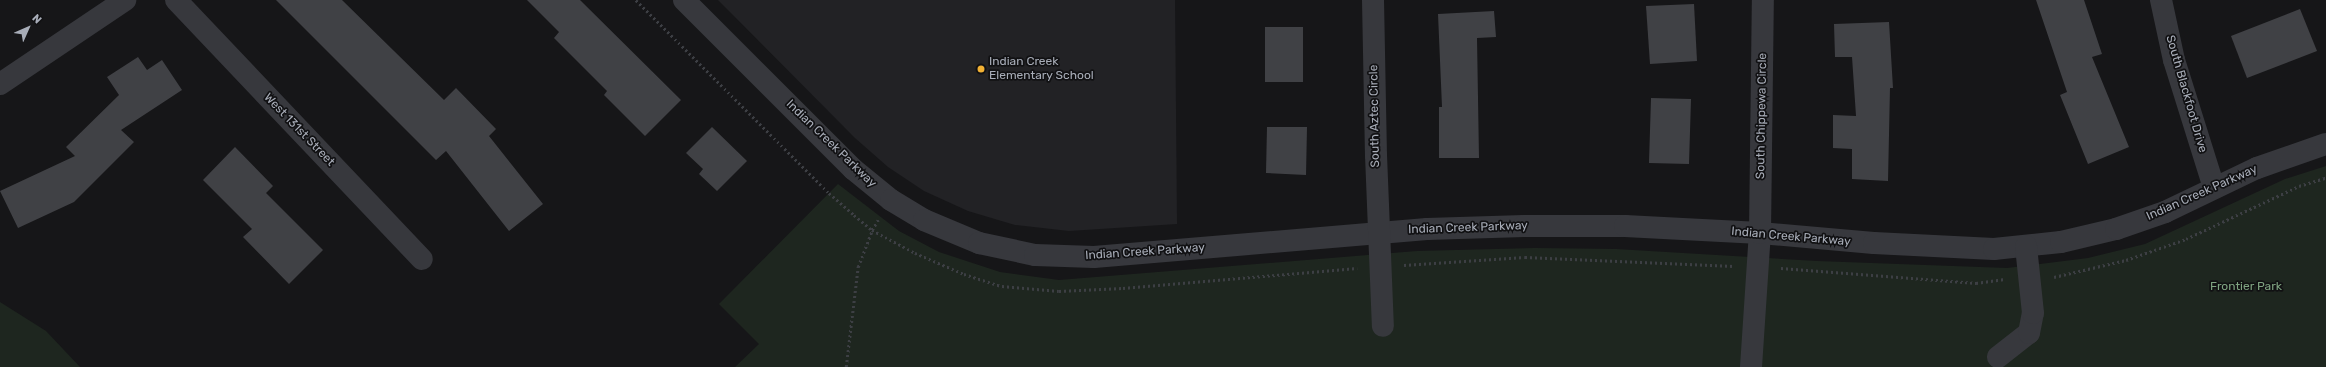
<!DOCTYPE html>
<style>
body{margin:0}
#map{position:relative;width:2326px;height:367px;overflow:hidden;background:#161618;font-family:Rubik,sans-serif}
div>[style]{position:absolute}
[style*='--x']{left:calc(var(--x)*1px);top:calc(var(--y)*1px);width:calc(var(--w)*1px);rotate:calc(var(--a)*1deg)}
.built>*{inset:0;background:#222225}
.green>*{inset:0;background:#1e261f}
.building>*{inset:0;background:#404145}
.path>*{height:2.5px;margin-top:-1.25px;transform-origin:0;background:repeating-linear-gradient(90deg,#3d3f44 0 2px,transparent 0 5px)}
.minor>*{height:22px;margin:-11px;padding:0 11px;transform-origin:11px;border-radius:11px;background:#37383d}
.dots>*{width:11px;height:11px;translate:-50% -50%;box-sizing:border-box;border:2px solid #111113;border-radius:50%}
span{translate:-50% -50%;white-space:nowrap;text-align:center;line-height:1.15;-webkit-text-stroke:3.5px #111113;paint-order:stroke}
.poi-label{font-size:12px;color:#a8adb8}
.left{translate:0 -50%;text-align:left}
.street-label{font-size:12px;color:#a8adb8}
.park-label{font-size:12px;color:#7fa381}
.north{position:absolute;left:8px;top:8px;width:40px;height:40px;-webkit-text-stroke:3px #111113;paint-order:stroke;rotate:45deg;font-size:11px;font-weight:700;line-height:16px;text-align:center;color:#a8adb8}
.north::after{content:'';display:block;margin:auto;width:14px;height:18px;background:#a8adb8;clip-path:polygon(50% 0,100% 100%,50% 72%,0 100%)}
</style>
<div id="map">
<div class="built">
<div style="clip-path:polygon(718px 0,1175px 0,1177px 224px,1069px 231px,1015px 225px,968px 211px,924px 191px,888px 167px,855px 138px)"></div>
</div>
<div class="green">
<div style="clip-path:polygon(2326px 166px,2326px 367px,735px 367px,759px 344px,719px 304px,838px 184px,899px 231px,939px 252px,1000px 272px,1059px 280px,1417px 251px,1535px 248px,1616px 249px,1817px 261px,2007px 268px,2088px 258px,2145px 244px,2285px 179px)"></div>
<div style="clip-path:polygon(0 302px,46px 331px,80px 367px,0 367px)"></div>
</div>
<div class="building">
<div style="clip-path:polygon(276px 0,342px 0,444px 100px,456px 88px,496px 129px,489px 136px,543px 204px,509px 231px,446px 151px,436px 160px)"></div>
<div style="clip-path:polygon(527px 0,580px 0,681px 100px,645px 136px,604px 95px,607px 91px,554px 38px,559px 32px)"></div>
<div style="clip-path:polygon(2036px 0,2084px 0,2102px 54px,2092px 57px,2129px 147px,2088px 164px,2060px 95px,2067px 92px)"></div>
<div style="clip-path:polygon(1694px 4px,1697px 61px,1650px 64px,1646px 6px)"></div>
<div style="clip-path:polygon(2300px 9px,2317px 51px,2247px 78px,2231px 36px)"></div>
<div style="clip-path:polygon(1494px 11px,1496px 37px,1477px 38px,1479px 158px,1439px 158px,1439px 107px,1442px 107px,1438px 14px)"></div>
<div style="clip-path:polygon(1889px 22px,1893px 88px,1890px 88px,1888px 181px,1852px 179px,1852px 149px,1833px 148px,1833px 115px,1856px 116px,1852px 57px,1835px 57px,1834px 24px)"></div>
<div style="clip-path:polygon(1265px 27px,1303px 27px,1303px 82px,1265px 82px)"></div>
<div style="clip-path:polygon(138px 57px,147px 70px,162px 60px,182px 90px,121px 130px,134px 142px,74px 202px,18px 228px,0 191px,75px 156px,66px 147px,119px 95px,107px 77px)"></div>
<div style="clip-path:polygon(1651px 98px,1691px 99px,1689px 164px,1649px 163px)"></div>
<div style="clip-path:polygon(712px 127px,747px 161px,717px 191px,699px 174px,703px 169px,686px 153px)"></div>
<div style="clip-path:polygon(1267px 127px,1307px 127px,1306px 175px,1266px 173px)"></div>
<div style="clip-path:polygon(235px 147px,273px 186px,266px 193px,323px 250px,289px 284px,243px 237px,252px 229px,203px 180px)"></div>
</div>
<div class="path">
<div style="--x:636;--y:0;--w:273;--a:45"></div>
<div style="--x:829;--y:193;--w:33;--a:41"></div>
<div style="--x:854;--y:215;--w:23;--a:40"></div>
<div style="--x:872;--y:230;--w:49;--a:28.1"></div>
<div style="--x:915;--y:253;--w:53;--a:23.2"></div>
<div style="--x:964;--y:274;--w:40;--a:18"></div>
<div style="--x:1002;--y:286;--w:57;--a:5"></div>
<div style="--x:1059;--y:291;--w:64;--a:-2.7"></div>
<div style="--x:1123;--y:288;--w:235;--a:-4.9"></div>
<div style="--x:1404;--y:265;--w:121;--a:-3.8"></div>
<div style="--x:1525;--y:257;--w:209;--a:2.5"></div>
<div style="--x:1781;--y:268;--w:196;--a:4.4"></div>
<div style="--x:1976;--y:283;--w:29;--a:-8"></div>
<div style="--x:2054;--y:277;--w:74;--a:-13.3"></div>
<div style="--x:2126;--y:260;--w:64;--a:-19.3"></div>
<div style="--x:2186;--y:239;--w:125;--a:-25.1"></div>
<div style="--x:2299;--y:186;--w:28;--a:-17"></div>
<div style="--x:846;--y:367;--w:101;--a:-83.2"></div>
<div style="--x:858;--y:267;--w:40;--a:-69"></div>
<div style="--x:872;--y:230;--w:12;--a:-59"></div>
</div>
<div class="minor">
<div style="--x:176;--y:0;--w:357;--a:46.5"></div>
<div style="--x:684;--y:0;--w:239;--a:45"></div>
<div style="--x:853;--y:169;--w:49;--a:39.2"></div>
<div style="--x:891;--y:200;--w:39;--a:31"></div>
<div style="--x:924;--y:220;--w:60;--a:22.7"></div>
<div style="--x:979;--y:243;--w:57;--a:12.1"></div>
<div style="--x:1035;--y:255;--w:59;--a:1.9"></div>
<div style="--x:1094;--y:257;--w:334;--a:-4.8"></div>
<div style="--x:1427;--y:229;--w:97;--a:-1.8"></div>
<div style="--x:1524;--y:226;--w:101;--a:0"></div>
<div style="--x:1625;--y:226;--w:135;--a:3"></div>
<div style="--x:1760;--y:233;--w:114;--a:5"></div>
<div style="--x:1874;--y:243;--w:120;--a:2.9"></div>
<div style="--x:1994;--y:249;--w:67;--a:-6"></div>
<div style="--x:2061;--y:242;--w:57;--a:-13.3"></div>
<div style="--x:2116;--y:229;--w:52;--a:-19.1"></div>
<div style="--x:2165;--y:212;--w:102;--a:-25.6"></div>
<div style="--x:2257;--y:168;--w:73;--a:-19.2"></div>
<div style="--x:1373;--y:0;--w:155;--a:88.9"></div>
<div style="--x:1376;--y:155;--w:171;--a:87.7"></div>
<div style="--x:2161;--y:0;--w:61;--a:77.8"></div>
<div style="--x:2174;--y:60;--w:134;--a:72.6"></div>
<div style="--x:0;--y:84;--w:151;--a:-33.9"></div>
<div style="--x:1998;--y:357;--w:39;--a:-38"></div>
<div style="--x:2029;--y:333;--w:20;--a:-79"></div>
<div style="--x:2033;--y:313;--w:67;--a:-96"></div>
<div style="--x:1751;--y:367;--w:134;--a:-86.2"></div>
<div style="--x:1760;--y:233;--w:233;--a:-89.3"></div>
</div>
<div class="dots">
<div style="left:981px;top:69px;background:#f2b134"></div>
</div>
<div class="poi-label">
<span class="left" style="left:989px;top:69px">Indian Creek<br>Elementary School</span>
</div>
<div class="street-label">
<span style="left:2186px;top:94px;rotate:74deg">South Blackfoot Drive</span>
<span style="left:1375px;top:116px;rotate:-91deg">South Aztec Circle</span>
<span style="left:1762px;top:116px;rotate:-89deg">South Chippewa Circle</span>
<span style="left:299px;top:130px;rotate:46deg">West 131st Street</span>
<span style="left:831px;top:144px;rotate:44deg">Indian Creek Parkway</span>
<span style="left:2202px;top:193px;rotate:-24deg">Indian Creek Parkway</span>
<span style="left:1468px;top:228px;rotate:-2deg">Indian Creek Parkway</span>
<span style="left:1791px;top:237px;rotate:5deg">Indian Creek Parkway</span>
<span style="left:1145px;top:252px;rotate:-4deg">Indian Creek Parkway</span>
</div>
<div class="park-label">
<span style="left:2246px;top:287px">Frontier Park</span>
</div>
<div class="north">N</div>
</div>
